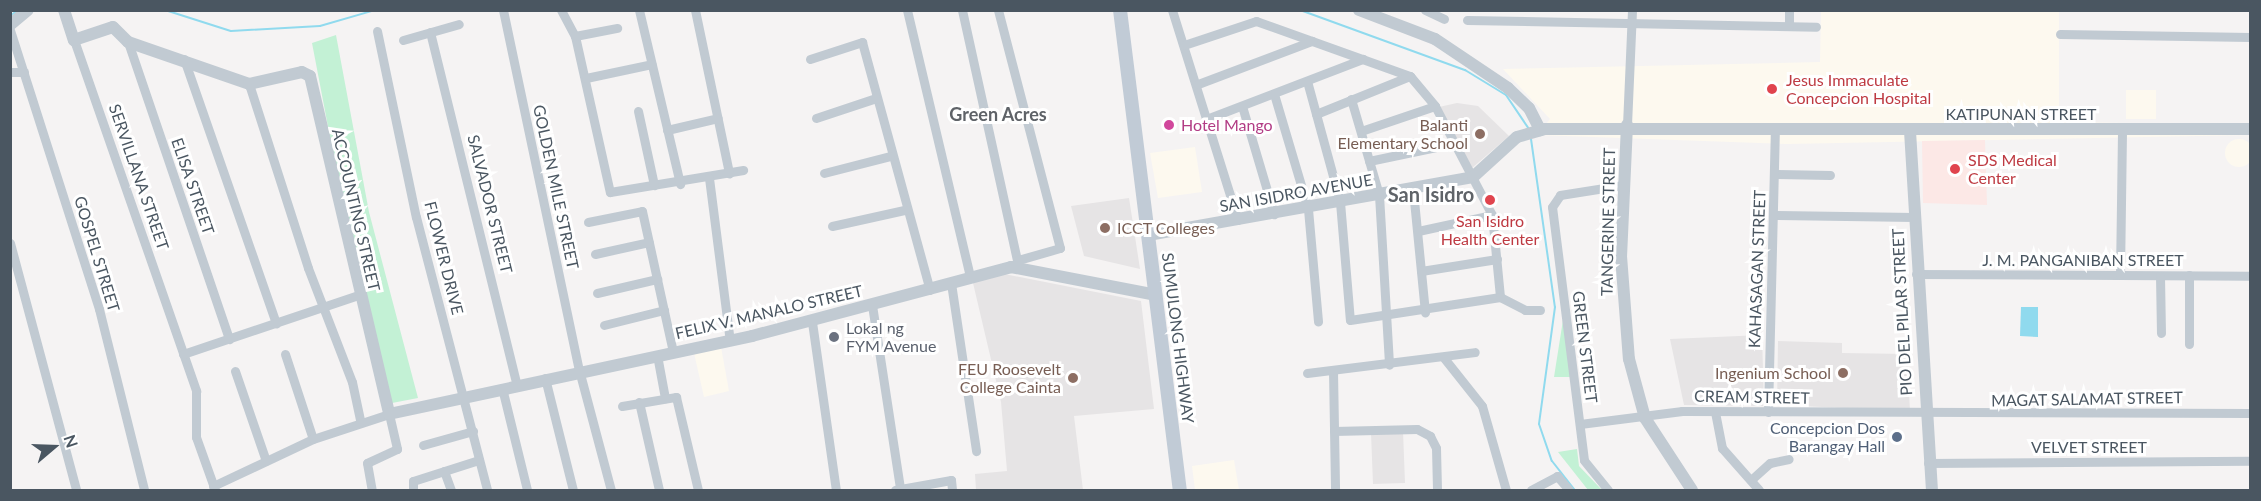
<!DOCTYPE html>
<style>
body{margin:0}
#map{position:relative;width:2261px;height:501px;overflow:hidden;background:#f5f3f3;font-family:Lato,sans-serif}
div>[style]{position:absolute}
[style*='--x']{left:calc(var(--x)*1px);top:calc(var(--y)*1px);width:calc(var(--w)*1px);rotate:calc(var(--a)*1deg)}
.commercial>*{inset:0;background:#fdf9ef}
.round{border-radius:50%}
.education>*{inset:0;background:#e6e4e5}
.medical>*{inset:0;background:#fce8e6}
.green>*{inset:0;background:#c3f1d5}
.water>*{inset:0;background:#90daee}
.stream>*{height:2px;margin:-1px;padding:0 1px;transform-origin:1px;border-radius:1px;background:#90daee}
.minor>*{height:9px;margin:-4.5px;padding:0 4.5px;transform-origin:4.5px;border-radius:4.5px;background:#c1cad2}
.tertiary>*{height:12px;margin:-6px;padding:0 6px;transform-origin:6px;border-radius:6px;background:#c1cad2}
.secondary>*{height:14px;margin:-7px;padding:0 7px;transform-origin:7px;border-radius:7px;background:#c1cbd6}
.dots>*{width:16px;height:16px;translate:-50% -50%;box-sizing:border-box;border:3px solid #fff;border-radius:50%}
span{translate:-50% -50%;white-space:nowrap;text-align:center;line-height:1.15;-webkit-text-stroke:6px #fff;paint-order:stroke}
.health-label{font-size:16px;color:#be3a42}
.left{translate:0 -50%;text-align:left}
.street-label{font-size:16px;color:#4a5661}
.hotel-label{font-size:16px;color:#b23c85}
.education-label{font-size:16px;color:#785e54}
.right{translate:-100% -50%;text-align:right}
.worship-label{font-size:16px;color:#5b616d}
.service-label{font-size:16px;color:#4e5e75}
.neighbourhood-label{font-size:18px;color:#5f6368;font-weight:700}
.quarter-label{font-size:20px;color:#5f6368;font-weight:700}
.frame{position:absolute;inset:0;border:12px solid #4a5661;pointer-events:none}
.north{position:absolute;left:24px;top:417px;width:60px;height:60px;-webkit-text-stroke:4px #fff;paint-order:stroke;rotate:71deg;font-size:16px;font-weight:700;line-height:24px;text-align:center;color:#4a5661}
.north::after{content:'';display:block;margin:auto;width:21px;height:27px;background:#4a5661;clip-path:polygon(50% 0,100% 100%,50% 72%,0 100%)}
</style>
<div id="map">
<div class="commercial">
<div style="clip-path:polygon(1821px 11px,2059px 11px,2059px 122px,2250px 125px,2250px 135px,1787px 144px,1537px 135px,1550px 119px,1503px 69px,1820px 62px)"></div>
<div style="clip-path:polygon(2126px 90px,2156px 90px,2156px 119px,2126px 119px)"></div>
<div class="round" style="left:2225px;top:139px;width:28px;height:28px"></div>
<div style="clip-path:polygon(1195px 147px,1202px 192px,1158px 198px,1150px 153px)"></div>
<div style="clip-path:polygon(721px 347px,729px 391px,704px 397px,694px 353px)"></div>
<div style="clip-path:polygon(1234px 460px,1239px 490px,1195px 490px,1192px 466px)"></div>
</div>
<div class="education">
<div style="clip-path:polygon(1457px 103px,1478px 106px,1509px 136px,1472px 168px,1439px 107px)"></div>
<div style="clip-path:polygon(1129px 198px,1140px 269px,1084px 256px,1071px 206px)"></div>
<div style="clip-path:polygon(1004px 274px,1141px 301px,1154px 409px,1074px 416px,1083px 490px,976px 490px,975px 474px,1007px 471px,1001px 402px,973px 283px)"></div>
<div style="clip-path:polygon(1762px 335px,1764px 406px,1684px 405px,1670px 339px)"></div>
<div style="clip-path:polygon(1778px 341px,1842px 343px,1842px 353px,1907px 354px,1910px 411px,1777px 405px)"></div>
<div style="clip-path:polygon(1403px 431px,1405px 483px,1373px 484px,1371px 433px)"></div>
</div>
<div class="medical">
<div style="clip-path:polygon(1985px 140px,1987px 205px,1923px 203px,1922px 141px)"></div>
</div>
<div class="green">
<div style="clip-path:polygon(336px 35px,369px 212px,418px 398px,392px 403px,344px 210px,312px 43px)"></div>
<div style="clip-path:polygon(1563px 320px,1571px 377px,1554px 377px)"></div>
<div style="clip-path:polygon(1577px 449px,1579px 466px,1602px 490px,1588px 490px,1558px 452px)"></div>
</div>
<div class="water">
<div style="clip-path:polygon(2021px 307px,2038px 307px,2038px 337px,2020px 336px)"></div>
</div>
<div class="stream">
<div style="--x:165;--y:10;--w:69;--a:17.7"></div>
<div style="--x:231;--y:31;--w:89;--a:-3.2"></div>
<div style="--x:320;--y:26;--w:57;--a:-16.2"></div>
<div style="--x:1300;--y:10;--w:176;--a:20"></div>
<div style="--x:1465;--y:70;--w:48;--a:31.4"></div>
<div style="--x:1506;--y:95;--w:40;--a:56"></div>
<div style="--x:10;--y:16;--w:10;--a:-37"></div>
<div style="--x:1531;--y:139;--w:170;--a:81.9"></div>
<div style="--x:1555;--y:307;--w:118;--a:97.8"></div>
<div style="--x:1539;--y:424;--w:39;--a:71"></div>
<div style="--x:1552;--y:461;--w:37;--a:52"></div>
</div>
<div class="minor">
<div style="--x:503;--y:10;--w:368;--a:78.1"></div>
<div style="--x:579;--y:370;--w:124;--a:75.1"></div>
<div style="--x:561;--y:10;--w:30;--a:62"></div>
<div style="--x:575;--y:36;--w:160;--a:77.4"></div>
<div style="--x:610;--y:192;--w:135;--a:-9.4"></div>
<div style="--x:639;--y:10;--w:179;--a:76.7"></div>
<div style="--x:695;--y:10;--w:167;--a:78.2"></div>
<div style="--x:907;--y:10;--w:274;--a:76.7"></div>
<div style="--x:962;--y:10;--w:261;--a:77.6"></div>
<div style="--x:998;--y:10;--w:246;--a:75.4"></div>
<div style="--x:1060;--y:248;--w:44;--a:164.1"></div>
<div style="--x:1172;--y:10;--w:220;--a:72.6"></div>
<div style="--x:1425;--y:10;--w:21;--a:25"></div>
<div style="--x:1467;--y:20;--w:349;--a:1.1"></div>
<div style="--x:1789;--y:26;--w:16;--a:-90"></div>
<div style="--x:10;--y:30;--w:293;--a:72.3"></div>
<div style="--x:99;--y:309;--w:187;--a:76"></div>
<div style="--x:377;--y:31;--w:190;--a:78.2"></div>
<div style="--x:416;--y:217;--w:282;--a:75.4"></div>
<div style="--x:430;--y:32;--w:364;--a:76.2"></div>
<div style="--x:2060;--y:34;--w:190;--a:0.9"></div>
<div style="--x:575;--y:36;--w:43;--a:-10.8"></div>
<div style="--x:74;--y:40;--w:372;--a:70.8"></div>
<div style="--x:196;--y:391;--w:46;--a:90"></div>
<div style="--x:196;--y:437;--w:56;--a:70.3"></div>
<div style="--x:403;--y:40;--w:58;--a:-15.9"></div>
<div style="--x:128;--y:42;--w:314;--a:71.2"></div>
<div style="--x:1184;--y:45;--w:76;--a:-18.4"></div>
<div style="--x:1256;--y:21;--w:164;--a:19.7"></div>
<div style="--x:1410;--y:76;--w:39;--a:50"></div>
<div style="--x:1435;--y:106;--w:123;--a:62.4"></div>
<div style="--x:1492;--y:215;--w:82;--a:84.4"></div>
<div style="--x:184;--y:59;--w:280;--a:70.8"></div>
<div style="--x:810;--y:59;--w:55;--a:-18.1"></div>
<div style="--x:862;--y:42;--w:257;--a:74.7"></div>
<div style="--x:10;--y:72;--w:14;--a:0"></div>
<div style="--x:586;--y:78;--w:67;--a:-12"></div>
<div style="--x:1307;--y:81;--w:125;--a:74.7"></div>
<div style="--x:1340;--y:202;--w:118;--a:85.2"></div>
<div style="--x:1350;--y:320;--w:152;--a:-8.7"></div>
<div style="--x:249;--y:84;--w:193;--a:72.2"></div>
<div style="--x:308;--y:268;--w:122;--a:68.9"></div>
<div style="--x:352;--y:382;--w:40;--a:78"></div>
<div style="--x:1198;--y:84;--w:122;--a:-20.7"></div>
<div style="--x:1274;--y:94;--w:120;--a:73.5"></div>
<div style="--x:1308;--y:209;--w:113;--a:84.9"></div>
<div style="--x:1351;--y:99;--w:100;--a:73.7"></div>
<div style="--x:1379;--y:195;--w:170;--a:86.6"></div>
<div style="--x:1242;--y:106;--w:113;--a:73.5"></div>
<div style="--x:638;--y:111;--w:76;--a:77.8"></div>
<div style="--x:1316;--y:114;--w:101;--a:-22"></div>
<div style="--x:816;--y:118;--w:63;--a:-18.4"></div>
<div style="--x:1209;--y:118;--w:165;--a:-21"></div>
<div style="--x:1627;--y:125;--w:115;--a:-87.5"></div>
<div style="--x:667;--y:130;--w:52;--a:-13.2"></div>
<div style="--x:1361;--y:131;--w:78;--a:-18.7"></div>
<div style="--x:1369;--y:161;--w:88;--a:-11.8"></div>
<div style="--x:824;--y:173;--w:68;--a:-14.4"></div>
<div style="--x:1774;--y:174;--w:56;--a:1"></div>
<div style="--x:709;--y:178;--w:164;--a:82.7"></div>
<div style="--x:1413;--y:190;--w:123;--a:84.4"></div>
<div style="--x:1774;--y:215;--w:140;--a:0.8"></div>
<div style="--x:588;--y:222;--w:55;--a:-11.5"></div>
<div style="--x:642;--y:211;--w:144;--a:77.6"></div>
<div style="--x:832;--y:226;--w:74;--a:-12.5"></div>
<div style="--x:1418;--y:231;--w:76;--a:-12.2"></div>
<div style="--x:10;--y:243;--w:256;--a:75"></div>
<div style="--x:595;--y:254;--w:55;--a:-12.5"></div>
<div style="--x:1421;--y:271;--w:77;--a:-9"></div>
<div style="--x:1916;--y:274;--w:334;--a:0.3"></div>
<div style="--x:2120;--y:275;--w:145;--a:-89.2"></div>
<div style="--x:2160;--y:276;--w:57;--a:89"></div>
<div style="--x:951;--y:283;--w:170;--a:81.5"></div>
<div style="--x:597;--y:293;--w:62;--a:-13.1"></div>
<div style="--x:1500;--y:297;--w:28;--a:27"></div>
<div style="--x:1525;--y:310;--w:15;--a:0"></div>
<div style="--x:872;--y:305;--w:184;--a:81.3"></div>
<div style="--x:812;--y:322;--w:170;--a:81.9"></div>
<div style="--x:604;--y:325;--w:62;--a:-14"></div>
<div style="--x:2189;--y:344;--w:69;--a:-90"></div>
<div style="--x:183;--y:354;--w:185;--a:-18.6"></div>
<div style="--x:285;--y:354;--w:89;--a:71.8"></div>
<div style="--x:657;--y:355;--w:44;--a:79.5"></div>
<div style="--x:1444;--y:358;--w:61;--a:51.6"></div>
<div style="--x:1482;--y:406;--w:87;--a:74.1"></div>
<div style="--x:235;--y:371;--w:95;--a:71"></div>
<div style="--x:1333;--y:371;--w:119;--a:89"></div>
<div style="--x:1307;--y:373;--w:169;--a:-7.1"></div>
<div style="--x:545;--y:378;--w:115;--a:76"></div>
<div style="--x:502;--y:388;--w:105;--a:76.2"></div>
<div style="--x:639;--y:402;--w:90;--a:77.2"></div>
<div style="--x:622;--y:406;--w:55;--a:-9.5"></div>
<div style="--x:676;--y:397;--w:96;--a:76.7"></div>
<div style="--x:1715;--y:412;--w:37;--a:79"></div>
<div style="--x:1722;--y:448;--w:56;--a:48.6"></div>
<div style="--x:1768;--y:412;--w:284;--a:-88.6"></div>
<div style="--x:1580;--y:424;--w:103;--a:-7.3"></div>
<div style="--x:1682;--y:411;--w:568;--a:0.2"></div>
<div style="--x:1334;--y:431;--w:83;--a:-1.4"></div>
<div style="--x:1417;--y:429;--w:15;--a:28"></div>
<div style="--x:1430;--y:436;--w:13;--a:63"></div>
<div style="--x:1436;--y:448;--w:42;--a:88.6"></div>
<div style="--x:423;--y:445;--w:52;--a:-15.6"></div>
<div style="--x:1928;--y:463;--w:322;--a:-0.4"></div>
<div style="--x:444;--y:471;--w:20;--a:70"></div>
<div style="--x:1752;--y:479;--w:24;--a:-42"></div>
<div style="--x:1770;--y:463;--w:19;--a:-12"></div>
<div style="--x:213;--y:486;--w:110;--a:-25.2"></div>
<div style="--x:313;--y:439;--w:80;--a:-18.2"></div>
<div style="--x:389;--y:414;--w:36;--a:77"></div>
<div style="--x:397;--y:449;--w:33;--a:155"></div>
<div style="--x:367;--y:463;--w:27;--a:80"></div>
<div style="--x:413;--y:490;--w:9;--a:-90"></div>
<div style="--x:413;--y:481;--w:69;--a:-17.7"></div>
<div style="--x:895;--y:490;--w:57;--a:-10.1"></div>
<div style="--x:951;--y:480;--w:10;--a:84"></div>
<div style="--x:1531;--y:490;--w:30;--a:-28"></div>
<div style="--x:1557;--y:476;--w:18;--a:49"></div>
<div style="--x:1608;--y:490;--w:38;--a:-129"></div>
<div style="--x:1584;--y:460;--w:255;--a:-97.2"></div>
<div style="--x:1552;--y:207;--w:14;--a:-56"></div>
<div style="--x:1560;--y:195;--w:64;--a:-9"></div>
</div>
<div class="tertiary">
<div style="--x:64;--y:10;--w:32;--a:72"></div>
<div style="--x:74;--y:40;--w:41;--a:-18.4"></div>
<div style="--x:113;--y:27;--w:21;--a:45"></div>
<div style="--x:128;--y:42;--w:128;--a:19.1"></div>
<div style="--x:249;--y:84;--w:54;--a:-12.8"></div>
<div style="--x:302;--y:72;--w:9;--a:27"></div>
<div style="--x:310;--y:76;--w:347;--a:76.8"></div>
<div style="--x:389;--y:414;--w:371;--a:-12.1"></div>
<div style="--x:752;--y:336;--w:268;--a:-14.9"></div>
<div style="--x:1011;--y:267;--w:148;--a:10.9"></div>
<div style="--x:1359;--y:10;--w:81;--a:20.9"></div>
<div style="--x:1435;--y:39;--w:88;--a:33.9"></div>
<div style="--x:1508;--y:88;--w:29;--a:44"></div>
<div style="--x:1529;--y:108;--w:25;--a:63"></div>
<div style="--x:10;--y:25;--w:23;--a:-40"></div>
<div style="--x:1627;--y:125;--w:131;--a:92.6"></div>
<div style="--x:1621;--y:256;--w:103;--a:85.6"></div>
<div style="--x:1629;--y:359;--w:61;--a:74.8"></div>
<div style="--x:1645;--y:418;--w:86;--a:56.9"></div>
<div style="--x:1910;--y:131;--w:360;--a:86.5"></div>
<div style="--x:1148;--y:235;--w:330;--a:-10.1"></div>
<div style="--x:1473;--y:177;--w:59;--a:-42.3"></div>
<div style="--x:1517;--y:137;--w:29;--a:-16"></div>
<div style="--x:1545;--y:129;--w:705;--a:0"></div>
</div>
<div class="secondary">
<div style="--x:1120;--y:10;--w:484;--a:82.9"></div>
</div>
<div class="dots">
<div style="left:1772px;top:89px;background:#e0444e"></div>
<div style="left:1169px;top:125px;background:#d1479c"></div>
<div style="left:1480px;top:134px;background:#8d6e63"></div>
<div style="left:1955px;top:169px;background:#e0444e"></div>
<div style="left:1490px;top:200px;background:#e0444e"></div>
<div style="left:1105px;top:228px;background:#8d6e63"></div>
<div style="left:834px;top:337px;background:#6b7280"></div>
<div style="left:1843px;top:373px;background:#8d6e63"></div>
<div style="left:1073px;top:378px;background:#8d6e63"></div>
<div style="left:1897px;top:437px;background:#5c6f8a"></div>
</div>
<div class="health-label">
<span class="left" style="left:1786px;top:89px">Jesus Immaculate<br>Concepcion Hospital</span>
<span class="left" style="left:1968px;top:169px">SDS Medical<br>Center</span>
<span style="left:1490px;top:230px">San Isidro<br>Health Center</span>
</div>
<div class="street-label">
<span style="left:2021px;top:114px">KATIPUNAN STREET</span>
<span style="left:139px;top:177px;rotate:71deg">SERVILLANA STREET</span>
<span style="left:193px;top:186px;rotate:71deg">ELISA STREET</span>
<span style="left:556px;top:187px;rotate:78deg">GOLDEN MILE STREET</span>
<span style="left:1296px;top:193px;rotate:-10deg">SAN ISIDRO AVENUE</span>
<span style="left:490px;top:204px;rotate:76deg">SALVADOR STREET</span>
<span style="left:356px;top:210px;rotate:77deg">ACCOUNTING STREET</span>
<span style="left:1608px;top:222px;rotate:-89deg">TANGERINE STREET</span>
<span style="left:97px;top:254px;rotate:73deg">GOSPEL STREET</span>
<span style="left:444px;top:258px;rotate:76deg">FLOWER DRIVE</span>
<span style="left:2083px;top:260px">J. M. PANGANIBAN STREET</span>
<span style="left:1757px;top:269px;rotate:-88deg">KAHASAGAN STREET</span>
<span style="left:769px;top:312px;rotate:-13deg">FELIX V. MANALO STREET</span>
<span style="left:1902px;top:312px;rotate:-93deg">PIO DEL PILAR STREET</span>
<span style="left:1178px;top:338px;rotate:83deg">SUMULONG HIGHWAY</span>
<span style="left:1585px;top:347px;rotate:83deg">GREEN STREET</span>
<span style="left:1752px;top:397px;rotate:1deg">CREAM STREET</span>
<span style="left:2087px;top:399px;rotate:-1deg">MAGAT SALAMAT STREET</span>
<span style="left:2089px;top:447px">VELVET STREET</span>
</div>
<div class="hotel-label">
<span class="left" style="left:1181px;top:125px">Hotel Mango</span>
</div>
<div class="education-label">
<span class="right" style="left:1468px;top:134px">Balanti<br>Elementary School</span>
<span class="left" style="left:1117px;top:228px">ICCT Colleges</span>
<span class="right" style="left:1061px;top:378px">FEU Roosevelt<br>College Cainta</span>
<span class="right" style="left:1831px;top:373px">Ingenium School</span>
</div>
<div class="worship-label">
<span class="left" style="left:846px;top:337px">Lokal ng<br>FYM Avenue</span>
</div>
<div class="service-label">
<span class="right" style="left:1885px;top:437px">Concepcion Dos<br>Barangay Hall</span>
</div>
<div class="neighbourhood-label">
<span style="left:998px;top:114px">Green Acres</span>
</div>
<div class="quarter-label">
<span style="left:1431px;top:194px">San Isidro</span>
</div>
<div class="frame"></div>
<div class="north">N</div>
</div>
